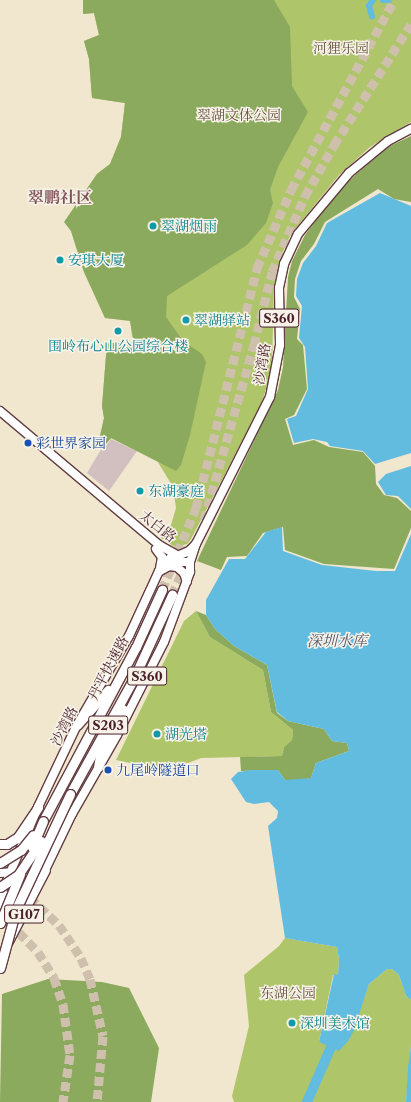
<!DOCTYPE html>
<meta charset="utf-8">
<style>
body{margin:0}
#map{position:relative;width:411px;height:1102px;overflow:hidden;background:#f0e7ce;font-family:"Libre Caslon Text","Noto Serif SC",serif}
div>[style]{position:absolute}
[style*='--x']{left:calc(var(--x)*1px);top:calc(var(--y)*1px);width:calc(var(--w)*1px);rotate:calc(var(--a)*1deg)}
.industrial>*{inset:0;background:#d2bfc0}
.green>*{inset:0;background:#afc569}
.forest>*{inset:0;background:#8baa5d}
.water>*{inset:0;background:#61bcdf}
.canal>*{height:5.5px;margin:-2.75px;padding:0 2.75px;transform-origin:2.75px;border-radius:2.75px;background:#61bcdf}
.river>*{height:10px;margin:-5px;padding:0 5px;transform-origin:5px;border-radius:5px;background:#61bcdf}
.highway-tunnel>*{height:9px;margin-top:-4.5px;transform-origin:0;background:repeating-linear-gradient(90deg,#cfbfad 0 9px,transparent 0 13.5px)}
.roads{filter:drop-shadow(1px 0 #633d43) drop-shadow(-1px 0 #633d43) drop-shadow(0 1px #633d43) drop-shadow(0 -1px #633d43)}
.major>*{height:8px;margin:-4px;padding:0 4px;transform-origin:4px;border-radius:4px;background:#fff}
.highway>*{height:9px;margin:-4.5px;padding:0 4.5px;transform-origin:4.5px;border-radius:4.5px;background:#fff}
.bridges{filter:drop-shadow(1px 0 #633d43) drop-shadow(-1px 0 #633d43) drop-shadow(0 1px #633d43) drop-shadow(0 -1px #633d43)}
.highway-bridge>*{height:9px;margin:-4.5px;padding:0 4.5px;transform-origin:4.5px;border-radius:4.5px;background:#fff}
.dots>*{width:11px;height:11px;translate:-50% -50%;box-sizing:border-box;border:2px solid #f7f3e8;border-radius:50%}
span{translate:-50% -50%;white-space:nowrap;text-align:center;line-height:1.15;-webkit-text-stroke:3px #f7f3e8;paint-order:stroke}
.shield-label span{padding:1px 3px;background:#f7f3e8;border:1px solid;border-radius:3px;-webkit-text-stroke-width:0}
.shield-label{font-size:13px;color:#4a1f2b;font-weight:700}
.park-label{font-size:14px;color:#68513e}
.culture-label{font-size:14px;color:#0d838f}
.left{translate:0 -50%;text-align:left}
.street-label{font-size:14px;color:#4a1f2b}
.transit-label{font-size:14px;color:#164399}
.water-label{font-size:15px;color:#52566a;font-style:italic}
.quarter-label{font-size:16px;color:#81535a;font-weight:700}
</style>
<div id="map">
<div class="industrial">
<div style="clip-path:polygon(111px 439px,137px 451px,109px 491px,87px 473px,103px 446px,106px 446px)"></div>
</div>
<div class="green">
<div style="clip-path:polygon(83px 0,411px 0,411px 122px,370px 147px,339px 175px,291px 234px,280px 258px,274px 287px,272px 367px,262px 403px,191px 539px,187px 544px,175px 547px,161px 538px,171px 525px,176px 508px,173px 487px,156px 459px,111px 438px,105px 445px,98px 445px,104px 418px,102px 406px,107px 343px,133px 343px,130px 320px,105px 318px,84px 272px,71px 231px,65px 222px,97px 174px,110px 164px,121px 137px,125px 103px,92px 98px,89px 59px,84px 41px,99px 35px,94px 13px,83px 14px)"></div>
<div style="clip-path:polygon(196px 611px,210px 637px,263px 670px,271px 712px,293px 730px,292px 740px,284px 747px,282px 756px,201px 758px,168px 771px,116px 760px,184px 621px)"></div>
<div style="clip-path:polygon(285px 938px,337px 947px,339px 959px,338px 975px,333px 975px,319px 1042px,349px 1040px,369px 984px,387px 969px,392px 969px,399px 975px,406px 996px,411px 1000px,411px 1046px,406px 1102px,234px 1102px,232px 1096px,249px 1026px,244px 975px,279px 946px)"></div>
</div>
<div class="forest">
<div style="clip-path:polygon(83px 0,274px 0,290px 27px,292px 86px,308px 112px,278px 167px,270px 190px,273px 203px,266px 223px,247px 245px,167px 296px,166px 317px,183px 341px,202px 354px,206px 362px,190px 435px,181px 465px,176px 471px,111px 438px,105px 445px,98px 445px,104px 418px,102px 406px,107px 343px,134px 343px,130px 321px,105px 318px,84px 272px,71px 231px,64px 222px,97px 174px,110px 164px,121px 137px,125px 103px,92px 98px,89px 59px,84px 41px,99px 35px,94px 13px,83px 14px)"></div>
<div style="clip-path:polygon(411px 136px,411px 202px,394px 199px,378px 189px,325px 222px,314px 244px,301px 261px,295px 279px,294px 297px,300px 309px,297px 339px,303px 345px,307px 389px,294px 415px,285px 419px,293px 445px,314px 440px,329px 447px,363px 452px,375px 466px,376px 484px,384px 495px,397px 498px,411px 511px,411px 528px,394px 569px,324px 564px,285px 550px,283px 527px,263px 533px,247px 556px,227px 557px,221px 570px,197px 561px,278px 390px,283px 367px,288px 277px,292px 261px,305px 235px,334px 196px,355px 175px,388px 147px)"></div>
<div style="clip-path:polygon(196px 611px,206px 615px,215px 629px,234px 646px,267px 665px,277px 713px,288px 721px,324px 729px,332px 741px,347px 743px,349px 751px,316px 763px,311px 778px,301px 780px,285px 780px,278px 770px,241px 771px,240px 757px,282px 756px,284px 747px,292px 740px,293px 730px,271px 712px,263px 670px,210px 637px)"></div>
<div style="clip-path:polygon(48px 979px,102px 982px,129px 988px,159px 1048px,151px 1102px,0 1102px,2px 994px)"></div>
</div>
<div class="water">
<div style="clip-path:polygon(380px 193px,411px 206px,411px 453px,375px 464px,363px 451px,330px 446px,327px 442px,313px 439px,294px 443px,287px 419px,296px 416px,308px 389px,305px 347px,299px 338px,302px 306px,296px 296px,297px 279px,303px 263px,316px 246px,327px 223px)"></div>
<div style="clip-path:polygon(411px 466px,411px 509px,398px 496px,386px 495px,378px 482px,386px 474px)"></div>
<div style="clip-path:polygon(282px 527px,283px 551px,322px 565px,376px 571px,395px 571px,411px 534px,411px 1000px,406px 996px,399px 975px,392px 969px,387px 969px,369px 984px,354px 1030px,349px 1040px,339px 1051px,319px 1042px,334px 974px,338px 975px,339px 959px,337px 947px,285px 938px,268px 826px,277px 818px,278px 811px,269px 802px,254px 804px,246px 802px,231px 779px,238px 772px,252px 770px,278px 770px,285px 780px,311px 778px,316px 763px,349px 751px,347px 743px,332px 741px,324px 729px,288px 721px,277px 712px,267px 665px,234px 646px,215px 629px,206px 615px,206px 600px,229px 559px,245px 559px,266px 532px)"></div>
<div style="clip-path:polygon(411px 1046px,411px 1102px,406px 1102px,408px 1068px)"></div>
</div>
<div class="canal">
<div style="--x:383;--y:0;--w:6;--a:0"></div>
<div style="--x:372;--y:17;--w:11;--a:-105"></div>
<div style="--x:369;--y:6;--w:7;--a:-56"></div>
</div>
<div class="river">
<div style="--x:307;--y:1102;--w:60;--a:-66.4"></div>
</div>
<div class="highway-tunnel">
<div style="--x:204;--y:520;--w:182;--a:-74.1"></div>
<div style="--x:254;--y:345;--w:75;--a:-76.1"></div>
<div style="--x:272;--y:272;--w:83;--a:-66.5"></div>
<div style="--x:305;--y:196;--w:59;--a:-60.4"></div>
<div style="--x:334;--y:145;--w:143;--a:-57.5"></div>
<div style="--x:162;--y:590;--w:89;--a:-67.5"></div>
<div style="--x:196;--y:508;--w:248;--a:-75.7"></div>
<div style="--x:257;--y:268;--w:85;--a:-66.4"></div>
<div style="--x:291;--y:190;--w:216;--a:-61.5"></div>
<div style="--x:172;--y:595;--w:43;--a:-66.4"></div>
<div style="--x:10;--y:879;--w:67;--a:43.2"></div>
<div style="--x:59;--y:925;--w:40;--a:56"></div>
<div style="--x:81;--y:958;--w:23;--a:67"></div>
<div style="--x:90;--y:979;--w:58;--a:77.2"></div>
<div style="--x:103;--y:1036;--w:66;--a:95.2"></div>
<div style="--x:0;--y:913;--w:54;--a:45.7"></div>
<div style="--x:38;--y:952;--w:31;--a:58"></div>
<div style="--x:54;--y:978;--w:28;--a:71"></div>
<div style="--x:63;--y:1004;--w:51;--a:82.2"></div>
<div style="--x:70;--y:1055;--w:48;--a:98.5"></div>
</div>
<div class="roads">
<div class="major">
<div style="--x:0;--y:411;--w:208;--a:40.1"></div>
<div style="--x:159;--y:545;--w:23;--a:29"></div>
<div style="--x:156;--y:549;--w:10;--a:53"></div>
<div style="--x:162;--y:557;--w:11;--a:100"></div>
<div style="--x:170;--y:558;--w:11;--a:22"></div>
<div style="--x:180;--y:562;--w:10;--a:0"></div>
<div style="--x:160;--y:571;--w:10;--a:-29"></div>
<div style="--x:169;--y:566;--w:8;--a:7"></div>
<div style="--x:177;--y:567;--w:9;--a:41"></div>
<div style="--x:184;--y:573;--w:9;--a:72"></div>
<div style="--x:0;--y:873;--w:45;--a:-3.8"></div>
<div style="--x:45;--y:870;--w:62;--a:-64.3"></div>
<div style="--x:72;--y:814;--w:91;--a:-60.3"></div>
<div style="--x:117;--y:735;--w:104;--a:-63.2"></div>
<div style="--x:164;--y:642;--w:75;--a:-69.6"></div>
<div style="--x:190;--y:572;--w:10;--a:-90"></div>
<div style="--x:190;--y:562;--w:19;--a:-72"></div>
<div style="--x:196;--y:544;--w:165;--a:-63.3"></div>
<div style="--x:270;--y:397;--w:53;--a:-79.1"></div>
<div style="--x:280;--y:345;--w:57;--a:-91"></div>
<div style="--x:279;--y:288;--w:25;--a:-78"></div>
<div style="--x:284;--y:264;--w:33;--a:-65"></div>
<div style="--x:298;--y:234;--w:80;--a:-50.1"></div>
<div style="--x:349;--y:173;--w:50;--a:-39.4"></div>
<div style="--x:388;--y:141;--w:26;--a:-28"></div>
<div style="--x:0;--y:897;--w:98;--a:-67.1"></div>
<div style="--x:38;--y:807;--w:91;--a:-64.6"></div>
<div style="--x:77;--y:725;--w:103;--a:-59.7"></div>
<div style="--x:129;--y:636;--w:72;--a:-65.2"></div>
<div style="--x:159;--y:571;--w:14;--a:-51"></div>
<div style="--x:168;--y:560;--w:23;--a:-23"></div>
<div style="--x:189;--y:551;--w:8;--a:-45"></div>
</div>
<div class="highway">
<div style="--x:77;--y:725;--w:47;--a:-48.5"></div>
<div style="--x:98;--y:767;--w:11;--a:-80"></div>
<div style="--x:100;--y:756;--w:52;--a:-63.9"></div>
<div style="--x:70;--y:794;--w:130;--a:-61.1"></div>
<div style="--x:133;--y:680;--w:94;--a:-65.4"></div>
<div style="--x:43;--y:821;--w:197;--a:-61.9"></div>
<div style="--x:136;--y:647;--w:63;--a:-65.5"></div>
<div style="--x:0;--y:844;--w:7;--a:0"></div>
<div style="--x:7;--y:844;--w:13;--a:-32"></div>
<div style="--x:18;--y:837;--w:36;--a:-56"></div>
<div style="--x:0;--y:908;--w:14;--a:-60"></div>
<div style="--x:7;--y:896;--w:9;--a:-32"></div>
<div style="--x:15;--y:891;--w:7;--a:27"></div>
<div style="--x:21;--y:894;--w:9;--a:90"></div>
<div style="--x:8;--y:941;--w:80;--a:-62.5"></div>
</div>
</div>
<div class="bridges">
<div class="highway-bridge">
<div style="--x:32;--y:847;--w:28;--a:-67"></div>
<div style="--x:0;--y:863;--w:25;--a:-32"></div>
<div style="--x:21;--y:850;--w:19;--a:-51"></div>
<div style="--x:0;--y:887;--w:22;--a:-34"></div>
<div style="--x:18;--y:875;--w:41;--a:-55.9"></div>
<div style="--x:0;--y:923;--w:53;--a:-67.8"></div>
<div style="--x:0;--y:968;--w:61;--a:-74.8"></div>
<div style="--x:16;--y:909;--w:127;--a:-64.8"></div>
</div>
</div>
<div class="dots">
<div style="left:153px;top:226px;background:#0f9aa8"></div>
<div style="left:60px;top:260px;background:#0f9aa8"></div>
<div style="left:186px;top:320px;background:#0f9aa8"></div>
<div style="left:118px;top:331px;background:#0f9aa8"></div>
<div style="left:28px;top:443px;background:#1a4fb4"></div>
<div style="left:140px;top:491px;background:#0f9aa8"></div>
<div style="left:157px;top:734px;background:#0f9aa8"></div>
<div style="left:108px;top:770px;background:#1a4fb4"></div>
<div style="left:292px;top:1023px;background:#0f9aa8"></div>
</div>
<div class="shield-label">
<span style="left:279px;top:318px">S360</span>
<span style="left:147px;top:676px">S360</span>
<span style="left:108px;top:725px">S203</span>
<span style="left:24px;top:914px">G107</span>
</div>
<div class="park-label">
<span style="left:341px;top:48px">河狸乐园</span>
<span style="left:239px;top:115px">翠湖文体公园</span>
<span style="left:288px;top:993px">东湖公园</span>
</div>
<div class="culture-label">
<span class="left" style="left:161px;top:226px">翠湖烟雨</span>
<span class="left" style="left:68px;top:260px">安琪大厦</span>
<span class="left" style="left:194px;top:320px">翠湖驿站</span>
<span style="left:118px;top:346px">围岭布心山公园综合楼</span>
<span class="left" style="left:148px;top:491px">东湖豪庭</span>
<span class="left" style="left:165px;top:734px">湖光塔</span>
<span class="left" style="left:300px;top:1023px">深圳美术馆</span>
</div>
<div class="street-label">
<span style="left:262px;top:364px;rotate:-81deg">沙湾路</span>
<span style="left:158px;top:526px;rotate:38deg">太白路</span>
<span style="left:108px;top:668px;rotate:-62deg">丹平快速路</span>
<span style="left:64px;top:726px;rotate:-63deg">沙湾路</span>
</div>
<div class="transit-label">
<span class="left" style="left:36px;top:443px">彩世界家园</span>
<span class="left" style="left:116px;top:770px">九尾岭隧道口</span>
</div>
<div class="water-label">
<span style="left:337px;top:641px">深圳水库</span>
</div>
<div class="quarter-label">
<span style="left:60px;top:197px">翠鹏社区</span>
</div>
</div>
